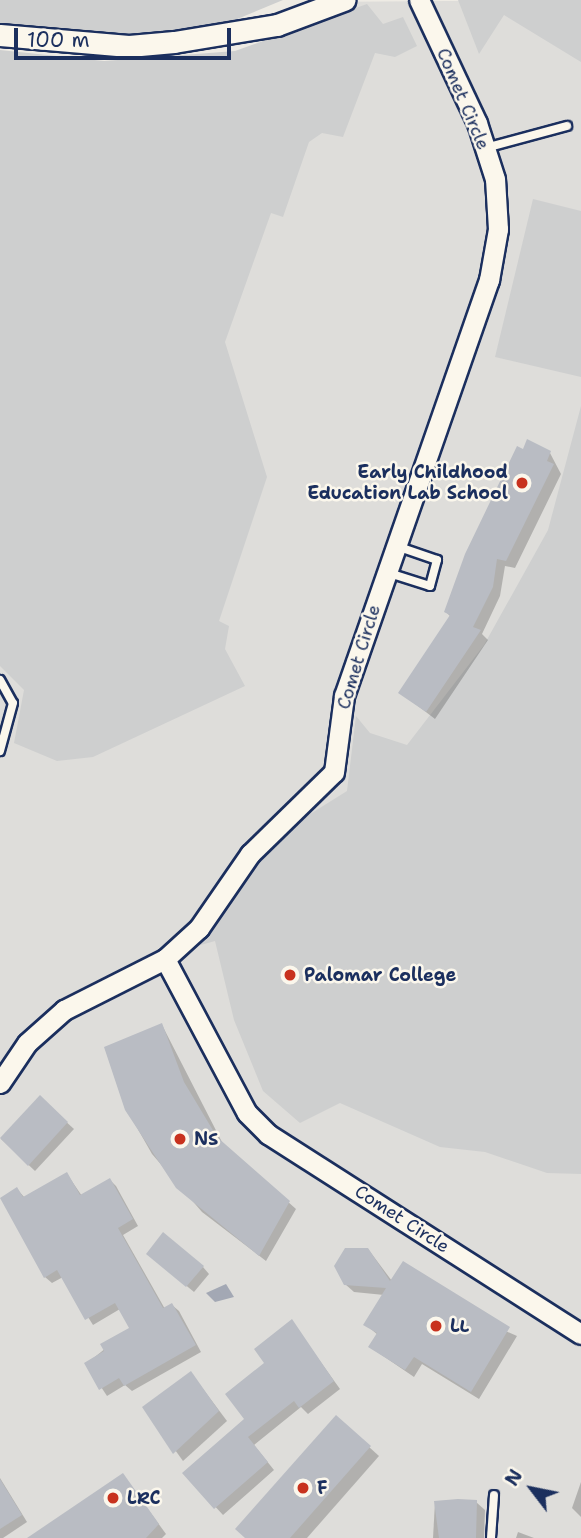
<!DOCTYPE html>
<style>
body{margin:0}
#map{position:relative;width:581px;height:1538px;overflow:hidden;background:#eeebe4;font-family:"Shantell Sans",sans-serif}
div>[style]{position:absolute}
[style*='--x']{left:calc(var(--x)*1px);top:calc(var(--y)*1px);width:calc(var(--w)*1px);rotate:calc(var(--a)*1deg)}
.built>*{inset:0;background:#deddda}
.green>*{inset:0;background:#cecfcf}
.water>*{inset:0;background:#a3a8b4}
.shadow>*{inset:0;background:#0003}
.building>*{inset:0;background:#b9bcc3}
.roads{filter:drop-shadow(2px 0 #1b2f5e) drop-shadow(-2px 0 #1b2f5e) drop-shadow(0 2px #1b2f5e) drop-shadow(0 -2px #1b2f5e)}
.service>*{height:8px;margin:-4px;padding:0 4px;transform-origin:4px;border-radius:4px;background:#fbf7ec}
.tertiary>*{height:19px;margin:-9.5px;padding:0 9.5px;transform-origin:9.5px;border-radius:9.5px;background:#fbf7ec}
.secondary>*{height:21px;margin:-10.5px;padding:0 10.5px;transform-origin:10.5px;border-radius:10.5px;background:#fbf7ec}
.dots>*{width:19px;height:19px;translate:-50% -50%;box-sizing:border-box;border:4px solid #fbf7ec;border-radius:50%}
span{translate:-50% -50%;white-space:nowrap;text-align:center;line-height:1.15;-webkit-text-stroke:5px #fbf7ec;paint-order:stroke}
.street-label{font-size:18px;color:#1b2f5e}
.poi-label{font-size:18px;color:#1b2f5e;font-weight:700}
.right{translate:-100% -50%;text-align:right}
.left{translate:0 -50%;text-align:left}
.north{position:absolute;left:497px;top:1454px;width:70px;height:70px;-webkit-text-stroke:5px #fbf7ec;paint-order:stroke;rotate:302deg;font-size:19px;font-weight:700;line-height:28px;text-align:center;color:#1b2f5e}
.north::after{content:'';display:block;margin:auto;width:24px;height:32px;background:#1b2f5e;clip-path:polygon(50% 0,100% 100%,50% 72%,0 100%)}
.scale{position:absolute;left:14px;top:28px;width:217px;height:32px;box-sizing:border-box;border:4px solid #1b2f5e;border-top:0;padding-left:9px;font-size:21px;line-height:24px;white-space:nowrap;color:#1b2f5e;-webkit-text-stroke:5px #fbf7ec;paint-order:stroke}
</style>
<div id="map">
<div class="built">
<div style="clip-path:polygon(581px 0,581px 1538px,0 1538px,0 384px,47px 412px,319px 2px)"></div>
</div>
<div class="green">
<div style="clip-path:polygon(0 0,283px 0,230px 22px,142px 37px,0 23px)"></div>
<div style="clip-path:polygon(458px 0,581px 0,581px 62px,504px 15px,479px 54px)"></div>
<div style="clip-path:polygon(367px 4px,383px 24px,403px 17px,417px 46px,395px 57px,375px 53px,343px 137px,322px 133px,309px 142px,283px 217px,271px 213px,225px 342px,267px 477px,219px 621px,229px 626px,225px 649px,245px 686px,93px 757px,57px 761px,14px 743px,24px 690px,0 666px,0 50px,104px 61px,235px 51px)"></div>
<div style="clip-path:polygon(533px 199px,581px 211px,581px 377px,495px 357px)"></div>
<div style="clip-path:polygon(581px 406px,581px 1174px,547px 1173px,485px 1152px,440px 1147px,340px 1103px,300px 1123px,263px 1091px,234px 1020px,215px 941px,197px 946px,283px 831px,347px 791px,356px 716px,370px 733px,407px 745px,484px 645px,548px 530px)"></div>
</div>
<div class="water">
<div style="clip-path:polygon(226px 1284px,234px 1297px,215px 1302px,206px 1293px)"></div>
</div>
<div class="shadow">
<div style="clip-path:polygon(528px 442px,550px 453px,561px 474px,515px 568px,505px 566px,500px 596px,482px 634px,488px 640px,435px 719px,401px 693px,451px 617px,446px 612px)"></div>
<div style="clip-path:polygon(162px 1025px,223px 1144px,296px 1209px,266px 1261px,202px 1212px,152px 1154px,127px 1110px)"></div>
<div style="clip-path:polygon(40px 1098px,74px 1129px,35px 1171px,1px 1139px)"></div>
<div style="clip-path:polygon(67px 1174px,82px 1196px,110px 1180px,116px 1186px,138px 1226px,123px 1235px,165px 1309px,172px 1305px,179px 1311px,201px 1352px,132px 1391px,125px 1385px,107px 1396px,86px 1364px,131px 1328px,120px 1309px,93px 1325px,63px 1277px,52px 1283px,45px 1277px,17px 1189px,25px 1198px)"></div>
<div style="clip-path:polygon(368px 1249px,392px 1281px,517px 1336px,479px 1399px,422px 1364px,414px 1377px,370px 1347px,378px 1335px,365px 1324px,384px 1295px,354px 1292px,345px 1284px)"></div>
<div style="clip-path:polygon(155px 1260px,203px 1267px,209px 1274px,194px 1292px)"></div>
<div style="clip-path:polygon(292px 1322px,340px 1389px,308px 1414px,301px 1407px,254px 1445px,274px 1470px,223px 1515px,185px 1474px,247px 1419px,266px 1363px)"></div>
<div style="clip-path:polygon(191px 1373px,227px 1421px,183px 1461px,144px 1407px)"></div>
<div style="clip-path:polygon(336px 1417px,379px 1456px,307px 1538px,246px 1538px)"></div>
<div style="clip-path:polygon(123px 1475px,166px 1534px,162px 1538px,30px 1538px)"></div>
<div style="clip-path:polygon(0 1478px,27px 1522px,3px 1538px,0 1538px)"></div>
<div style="clip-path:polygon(581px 1482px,581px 1517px,572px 1508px)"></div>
<div style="clip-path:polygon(435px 1502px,476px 1502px,485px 1510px,484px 1538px,433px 1538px)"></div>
<div style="clip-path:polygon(518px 1532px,534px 1538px,516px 1538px)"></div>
</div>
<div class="building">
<div style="clip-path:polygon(527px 439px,551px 451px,547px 461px,554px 464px,506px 561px,497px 559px,493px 587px,473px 627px,481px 630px,426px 712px,398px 693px,450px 615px,444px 612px,465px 554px,517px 446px,523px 449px)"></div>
<div style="clip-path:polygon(162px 1023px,184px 1082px,217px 1137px,290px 1201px,259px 1256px,176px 1188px,125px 1110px,104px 1047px)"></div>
<div style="clip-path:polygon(40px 1095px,68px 1122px,28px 1166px,0 1138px)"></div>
<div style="clip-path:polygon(67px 1172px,80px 1195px,110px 1178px,133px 1219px,118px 1228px,163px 1308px,172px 1303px,196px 1345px,124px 1386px,119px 1378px,99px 1390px,84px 1363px,104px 1351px,100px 1344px,129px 1328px,115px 1303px,85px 1320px,57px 1270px,44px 1278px,0 1198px,17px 1187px,23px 1197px)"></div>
<div style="clip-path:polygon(163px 1232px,204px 1266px,186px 1287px,146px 1254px)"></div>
<div style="clip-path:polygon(345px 1248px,368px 1248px,390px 1281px,403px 1261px,510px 1327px,471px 1392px,414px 1357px,405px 1370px,368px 1347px,377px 1333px,363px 1325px,386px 1288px,344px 1285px,334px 1266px)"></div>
<div style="clip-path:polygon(292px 1319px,334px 1381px,299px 1408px,294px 1401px,248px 1437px,268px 1462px,214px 1509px,182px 1473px,244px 1419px,225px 1394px,264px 1363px,254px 1349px)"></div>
<div style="clip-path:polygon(191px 1371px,219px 1411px,173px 1454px,142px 1407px)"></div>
<div style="clip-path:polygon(336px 1415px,371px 1446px,290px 1538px,245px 1538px,235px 1529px)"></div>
<div style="clip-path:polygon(123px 1473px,159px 1524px,146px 1538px,27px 1538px)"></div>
<div style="clip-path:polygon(0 1479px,22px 1515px,0 1529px)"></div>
<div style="clip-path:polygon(458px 1499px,477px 1500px,476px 1538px,439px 1538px,434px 1501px)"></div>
</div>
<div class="roads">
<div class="service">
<div style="--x:485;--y:148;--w:85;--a:-15"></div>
<div style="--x:389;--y:573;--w:43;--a:17.6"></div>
<div style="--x:430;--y:586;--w:27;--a:-75"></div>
<div style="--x:437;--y:560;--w:43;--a:-161.1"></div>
<div style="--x:0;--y:680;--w:26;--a:61"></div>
<div style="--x:13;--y:703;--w:50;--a:105.2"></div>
<div style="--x:491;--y:1538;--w:43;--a:-86"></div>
</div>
<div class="tertiary">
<div style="--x:165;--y:959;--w:174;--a:62"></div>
<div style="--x:247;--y:1113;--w:30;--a:45"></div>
<div style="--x:268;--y:1134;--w:371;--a:32.6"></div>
<div style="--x:0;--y:1083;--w:48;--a:-56"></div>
<div style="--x:27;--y:1043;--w:50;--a:-41.7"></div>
<div style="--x:64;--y:1010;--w:113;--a:-26.8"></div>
<div style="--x:165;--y:959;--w:46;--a:-42.4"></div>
<div style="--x:199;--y:928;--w:90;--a:-55.4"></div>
<div style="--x:250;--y:854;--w:117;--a:-44.3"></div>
<div style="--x:334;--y:772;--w:77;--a:-82.5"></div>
<div style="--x:344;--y:696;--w:441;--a:-70.8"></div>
<div style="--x:489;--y:280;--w:52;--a:-80"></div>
<div style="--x:498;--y:229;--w:50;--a:-93.4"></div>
<div style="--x:495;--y:179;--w:59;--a:-107.8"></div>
<div style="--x:477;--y:123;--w:136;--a:-115.2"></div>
</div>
<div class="secondary">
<div style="--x:0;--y:35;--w:129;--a:4.9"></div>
<div style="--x:129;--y:46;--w:45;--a:-5.1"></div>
<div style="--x:174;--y:42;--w:104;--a:-9.4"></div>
<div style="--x:277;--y:25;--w:72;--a:-20.5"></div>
</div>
</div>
<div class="dots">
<div style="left:522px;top:483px;background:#c8321e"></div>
<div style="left:290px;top:975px;background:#c8321e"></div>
<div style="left:180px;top:1139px;background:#c8321e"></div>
<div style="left:436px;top:1326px;background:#c8321e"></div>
<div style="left:303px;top:1488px;background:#c8321e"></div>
<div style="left:113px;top:1498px;background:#c8321e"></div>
</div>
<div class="street-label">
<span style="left:463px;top:99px;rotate:67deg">Comet Circle</span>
<span style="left:359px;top:657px;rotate:-73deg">Comet Circle</span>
<span style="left:402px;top:1219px;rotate:33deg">Comet Circle</span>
</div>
<div class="poi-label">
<span class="right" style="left:508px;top:483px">Early Childhood<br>Education Lab School</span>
<span class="left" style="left:304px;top:975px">Palomar College</span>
<span class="left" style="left:194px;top:1139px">NS</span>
<span class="left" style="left:450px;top:1326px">LL</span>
<span class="left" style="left:317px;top:1488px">F</span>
<span class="left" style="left:127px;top:1498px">LRC</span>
</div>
<div class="north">N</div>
<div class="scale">100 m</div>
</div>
